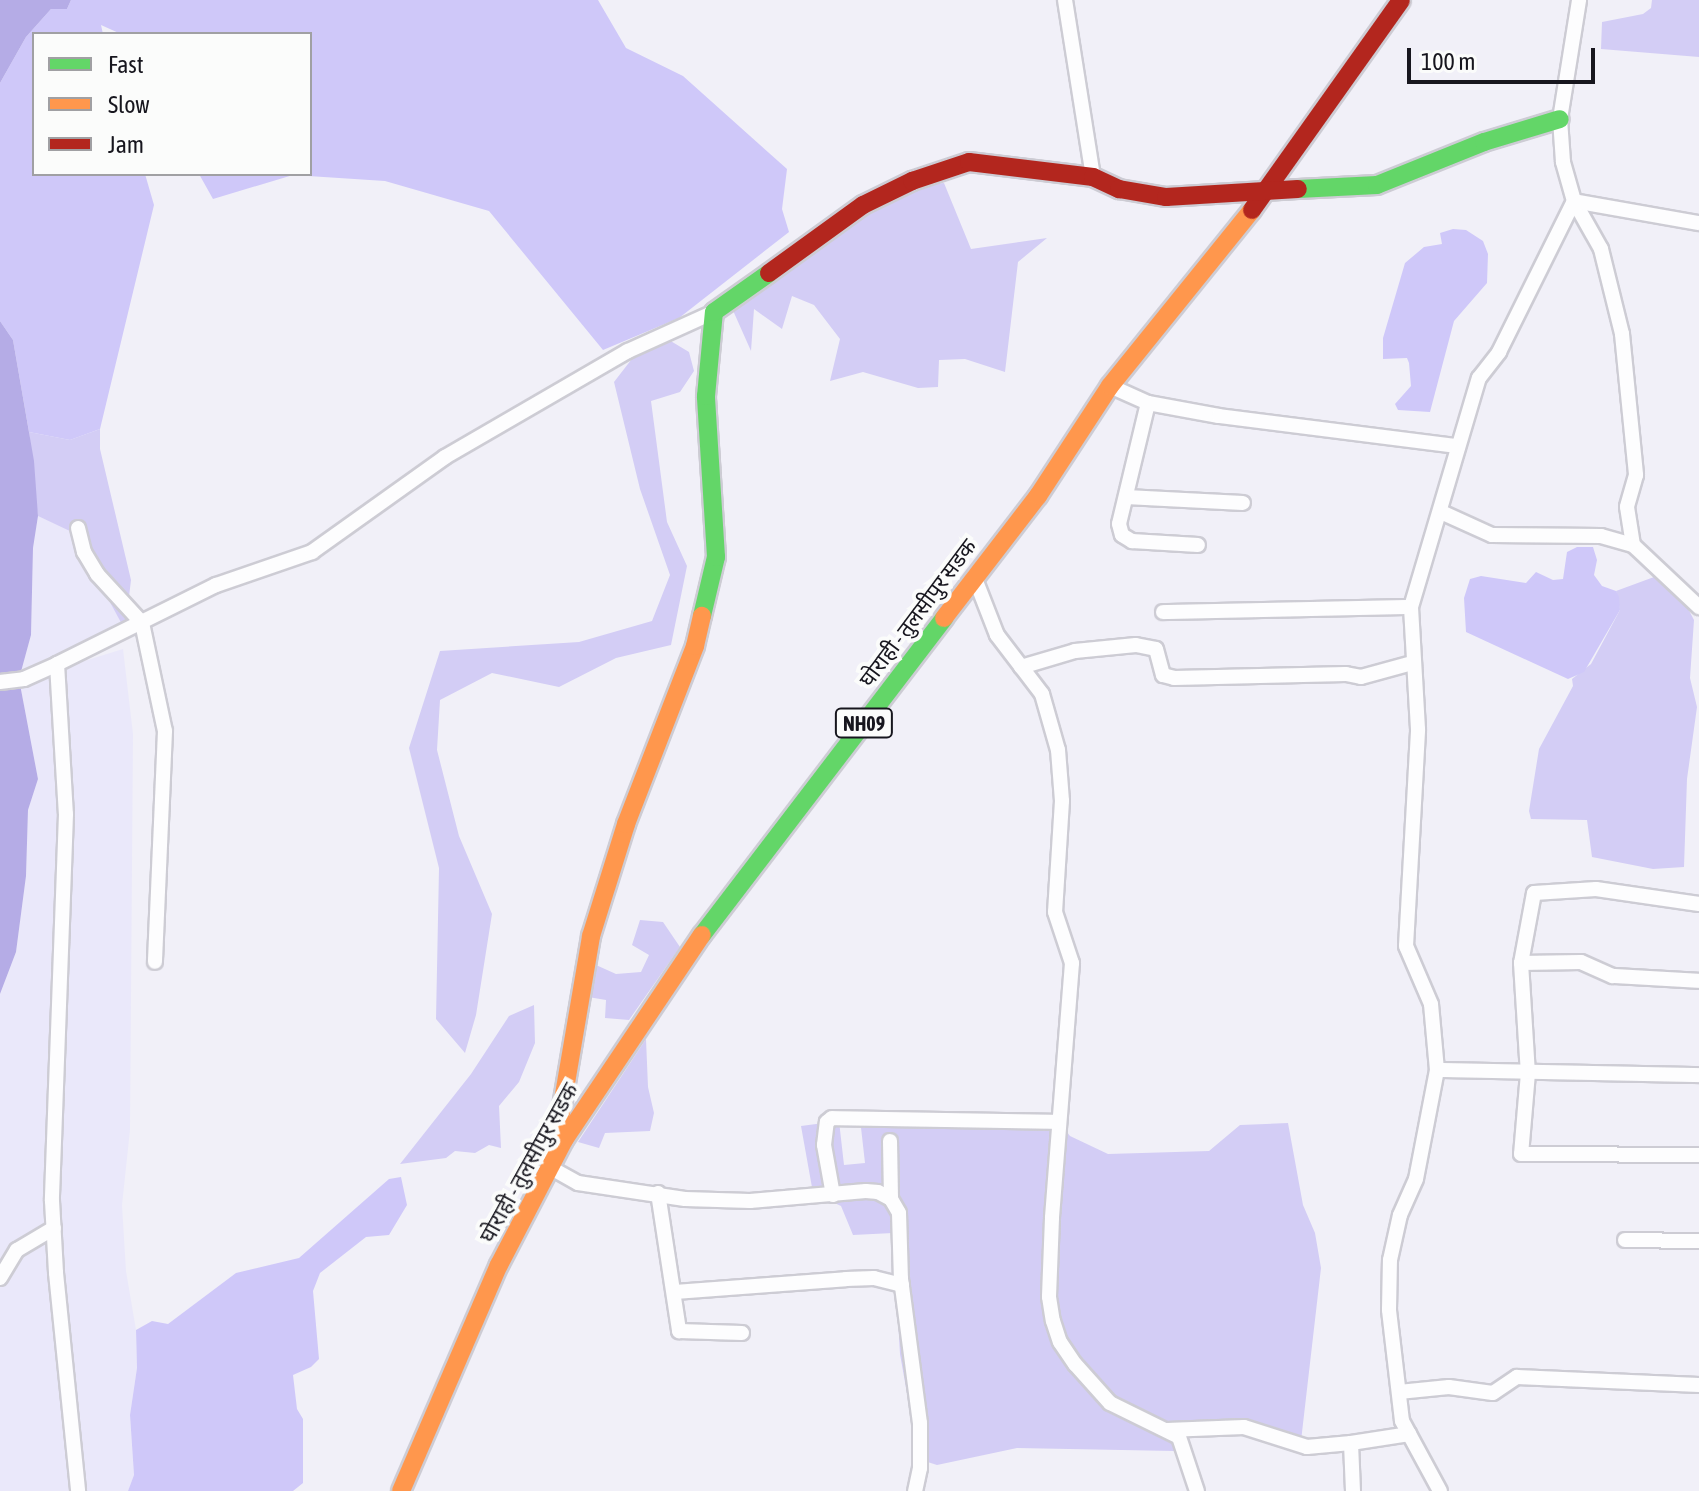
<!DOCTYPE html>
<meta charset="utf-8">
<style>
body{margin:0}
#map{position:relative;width:1699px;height:1491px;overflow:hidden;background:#f1f0f8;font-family:"Asap Condensed","Noto Sans Devanagari",sans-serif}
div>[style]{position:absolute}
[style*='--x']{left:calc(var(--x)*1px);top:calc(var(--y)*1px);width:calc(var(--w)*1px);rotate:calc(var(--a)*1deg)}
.built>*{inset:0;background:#eae8fa}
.green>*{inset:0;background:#d3cdf5}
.forest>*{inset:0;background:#cfc8f9}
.water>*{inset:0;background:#b5ace6}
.roads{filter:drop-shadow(2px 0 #cdccd4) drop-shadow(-2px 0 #cdccd4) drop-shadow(0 2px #cdccd4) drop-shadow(0 -2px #cdccd4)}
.street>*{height:14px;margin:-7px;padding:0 7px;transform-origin:7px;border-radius:7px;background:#fdfdfe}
.fast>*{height:18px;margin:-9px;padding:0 9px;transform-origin:9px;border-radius:9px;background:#63d668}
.slow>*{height:18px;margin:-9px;padding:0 9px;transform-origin:9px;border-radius:9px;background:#ff974d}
.jam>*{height:18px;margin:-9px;padding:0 9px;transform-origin:9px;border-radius:9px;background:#b3261e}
span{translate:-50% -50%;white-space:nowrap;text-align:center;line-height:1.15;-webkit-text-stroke:8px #fbfcfb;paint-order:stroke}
.shield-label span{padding:2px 6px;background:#fbfcfb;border:2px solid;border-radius:6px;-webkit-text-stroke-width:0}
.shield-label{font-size:20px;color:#17161e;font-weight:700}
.street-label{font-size:22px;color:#17161e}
.legend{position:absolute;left:32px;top:32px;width:280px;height:144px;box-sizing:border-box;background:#fbfcfb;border:2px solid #a0a0a3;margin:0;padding:10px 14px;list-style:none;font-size:24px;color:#17161e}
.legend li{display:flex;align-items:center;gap:16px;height:40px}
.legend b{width:40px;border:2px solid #a0a0a3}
.scale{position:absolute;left:1407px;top:48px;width:188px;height:36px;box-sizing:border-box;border:4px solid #17161e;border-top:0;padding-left:10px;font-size:24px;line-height:28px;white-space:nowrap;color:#17161e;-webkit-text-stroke:6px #fbfcfb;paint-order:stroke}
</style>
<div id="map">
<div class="built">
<div style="clip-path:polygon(38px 516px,72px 531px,125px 630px,68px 666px,123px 649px,133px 734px,130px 1130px,122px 1205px,126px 1271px,136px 1330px,137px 1368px,130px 1415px,134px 1475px,128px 1491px,0 1491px,0 994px,16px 952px,26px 876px,28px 810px,38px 779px,19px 679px,31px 635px,33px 548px)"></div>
</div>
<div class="green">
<div style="clip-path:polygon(1652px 0,1699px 0,1699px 57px,1601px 49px,1602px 22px,1643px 14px,1651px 8px)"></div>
<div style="clip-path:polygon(944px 183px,971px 249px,1047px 238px,1018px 262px,1005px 372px,965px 359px,939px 360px,938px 387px,918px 388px,863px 372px,830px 381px,840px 339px,814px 305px,792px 296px,782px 329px,754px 309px,751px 351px,727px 297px,810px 243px,923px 185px)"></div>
<div style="clip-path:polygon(669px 340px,689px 352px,694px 371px,680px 392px,651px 401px,667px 522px,687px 566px,671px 645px,616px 658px,559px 687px,492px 673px,440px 700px,437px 750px,459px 836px,492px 914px,476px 1015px,465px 1053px,436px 1019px,439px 868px,409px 748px,440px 651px,579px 642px,652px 621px,670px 575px,640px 489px,614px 382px,638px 351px)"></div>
<div style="clip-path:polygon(100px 429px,100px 449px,131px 580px,125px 630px,72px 532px,38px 516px,35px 496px,29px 432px,70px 440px)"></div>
<div style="clip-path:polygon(1654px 577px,1681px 595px,1694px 620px,1690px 678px,1697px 707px,1687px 779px,1684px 867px,1653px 869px,1592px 857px,1587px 820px,1531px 819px,1529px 811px,1539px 749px,1573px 686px,1572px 679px,1591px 664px,1620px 610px,1616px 591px)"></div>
<div style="clip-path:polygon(640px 920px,663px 922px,680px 947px,629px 1020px,605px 1018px,606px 1000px,588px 997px,596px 965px,616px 974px,641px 972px,649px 955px,632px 945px)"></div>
<div style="clip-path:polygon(534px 1005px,535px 1043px,519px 1082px,499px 1106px,501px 1148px,489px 1145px,475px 1153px,455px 1151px,446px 1158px,400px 1164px,471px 1074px,509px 1016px)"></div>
<div style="clip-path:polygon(646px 1039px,648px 1087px,654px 1113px,650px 1131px,605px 1133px,599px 1148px,578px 1142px)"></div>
<div style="clip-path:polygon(859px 1110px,1053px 1114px,1070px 1136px,1108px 1154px,1209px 1151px,1240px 1125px,1288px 1123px,1303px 1205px,1315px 1233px,1321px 1268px,1301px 1441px,1188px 1422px,1174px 1451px,1017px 1448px,937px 1465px,912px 1457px,912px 1422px,900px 1354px,893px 1233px,853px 1235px,841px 1206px,813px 1193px,801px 1126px,839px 1121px,844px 1165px,865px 1163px)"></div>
</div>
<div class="forest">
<div style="clip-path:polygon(71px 0,598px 0,626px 48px,683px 76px,787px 169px,782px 209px,789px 232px,679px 318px,603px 350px,489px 211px,385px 181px,293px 175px,213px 199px,199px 174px,310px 174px,310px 34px,121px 34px,101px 25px,103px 34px,34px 34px,34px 174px,145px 174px,154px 205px,100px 429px,70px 440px,29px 432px,13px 340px,0 321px,0 83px,26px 37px,51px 9px,67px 9px)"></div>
<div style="clip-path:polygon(1453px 229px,1466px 230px,1483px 241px,1488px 254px,1487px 283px,1454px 321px,1430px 412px,1398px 410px,1395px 404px,1411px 386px,1409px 363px,1407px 358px,1383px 359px,1383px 338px,1405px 263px,1424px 247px,1442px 244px,1440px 233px)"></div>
<div style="clip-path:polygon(1577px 547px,1593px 547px,1597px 560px,1594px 575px,1602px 586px,1616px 591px,1619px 597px,1620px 610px,1584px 672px,1568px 679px,1466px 632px,1464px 598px,1470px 579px,1481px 576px,1526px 583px,1536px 572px,1553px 580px,1563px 579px,1567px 552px)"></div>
<div style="clip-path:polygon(401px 1177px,407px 1205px,389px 1235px,366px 1237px,320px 1273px,313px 1291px,319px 1359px,311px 1367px,293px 1375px,297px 1409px,303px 1419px,303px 1483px,293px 1491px,128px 1491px,134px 1475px,130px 1415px,137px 1368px,136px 1330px,152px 1321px,168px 1324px,236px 1273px,299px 1258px,389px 1179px)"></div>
</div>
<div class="water">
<div style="clip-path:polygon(0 0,71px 0,67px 9px,51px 9px,26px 37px,0 83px)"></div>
<div style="clip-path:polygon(0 321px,13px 340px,34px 461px,38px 516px,33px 548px,31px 635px,19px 679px,38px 779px,28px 810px,26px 876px,16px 952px,0 994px)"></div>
</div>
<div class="roads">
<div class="street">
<div style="--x:1065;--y:0;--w:179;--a:81"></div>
<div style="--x:1574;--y:201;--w:55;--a:60.6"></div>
<div style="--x:1601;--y:249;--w:88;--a:76.1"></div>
<div style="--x:1622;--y:334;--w:142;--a:84.3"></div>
<div style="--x:1636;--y:475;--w:33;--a:106"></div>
<div style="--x:1627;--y:507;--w:38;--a:81"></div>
<div style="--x:1574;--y:201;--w:127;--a:10"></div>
<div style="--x:1110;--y:386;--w:42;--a:24.1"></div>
<div style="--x:1148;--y:403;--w:72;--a:10.4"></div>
<div style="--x:1219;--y:416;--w:241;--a:7.2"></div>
<div style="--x:1148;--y:403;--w:124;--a:103.5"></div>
<div style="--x:1119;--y:524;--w:11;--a:75"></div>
<div style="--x:1122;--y:535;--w:12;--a:31"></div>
<div style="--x:1132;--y:541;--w:66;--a:3.5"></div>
<div style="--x:1126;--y:497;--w:117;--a:2.9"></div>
<div style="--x:1441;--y:512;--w:56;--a:24.3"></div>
<div style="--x:1492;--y:535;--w:109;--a:0.5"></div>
<div style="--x:1601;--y:536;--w:33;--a:16"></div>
<div style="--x:1633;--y:545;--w:91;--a:43.2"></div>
<div style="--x:78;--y:528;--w:25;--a:76"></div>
<div style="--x:84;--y:552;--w:26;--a:59"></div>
<div style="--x:97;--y:574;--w:67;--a:47.4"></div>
<div style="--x:142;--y:623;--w:110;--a:78"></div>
<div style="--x:165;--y:731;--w:231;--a:92.5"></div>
<div style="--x:974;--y:576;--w:63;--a:68.7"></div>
<div style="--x:997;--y:635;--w:74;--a:52.7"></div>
<div style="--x:1042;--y:694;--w:58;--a:74.1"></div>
<div style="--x:1058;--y:750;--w:51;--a:85.5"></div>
<div style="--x:1062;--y:801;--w:111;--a:93.6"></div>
<div style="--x:1055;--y:912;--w:54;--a:71.6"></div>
<div style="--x:1072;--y:963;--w:256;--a:94.5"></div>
<div style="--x:1052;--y:1218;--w:79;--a:92.2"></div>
<div style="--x:1049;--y:1297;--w:24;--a:81"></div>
<div style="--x:1053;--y:1321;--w:22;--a:72"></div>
<div style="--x:1060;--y:1342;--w:27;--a:56"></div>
<div style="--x:1075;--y:1364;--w:52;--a:48.1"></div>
<div style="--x:1110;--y:1403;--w:77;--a:26.2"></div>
<div style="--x:1179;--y:1437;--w:57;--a:71.6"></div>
<div style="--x:1163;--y:612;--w:248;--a:-1.2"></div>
<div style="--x:57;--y:664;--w:150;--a:86.6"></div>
<div style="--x:66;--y:814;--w:387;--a:92.1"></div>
<div style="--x:52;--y:1201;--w:72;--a:86.8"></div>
<div style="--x:56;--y:1273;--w:219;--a:84.2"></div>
<div style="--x:1021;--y:667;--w:56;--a:-16.5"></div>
<div style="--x:1075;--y:651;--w:61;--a:-5.6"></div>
<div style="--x:1136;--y:645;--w:20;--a:11"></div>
<div style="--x:1156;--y:649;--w:27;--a:75"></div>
<div style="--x:1163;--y:675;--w:11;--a:15"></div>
<div style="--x:1174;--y:678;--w:172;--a:-1.3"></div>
<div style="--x:1346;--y:674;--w:15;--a:11"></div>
<div style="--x:1361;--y:677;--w:53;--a:-15.4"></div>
<div style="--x:0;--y:682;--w:24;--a:-7"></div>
<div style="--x:24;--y:679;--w:36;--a:-24"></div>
<div style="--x:57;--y:664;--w:178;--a:-26.4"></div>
<div style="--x:216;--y:585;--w:102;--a:-19"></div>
<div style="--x:312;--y:552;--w:163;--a:-35.5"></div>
<div style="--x:445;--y:457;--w:211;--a:-30.1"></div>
<div style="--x:628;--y:351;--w:94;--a:-24.4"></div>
<div style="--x:1699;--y:904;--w:104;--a:-171.7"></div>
<div style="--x:1596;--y:889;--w:62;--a:176.3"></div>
<div style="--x:1534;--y:893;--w:71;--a:100.5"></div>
<div style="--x:1521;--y:963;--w:110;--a:86.4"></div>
<div style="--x:1528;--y:1073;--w:81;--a:94.9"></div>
<div style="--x:1521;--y:1154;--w:178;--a:0.3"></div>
<div style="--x:1521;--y:963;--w:60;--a:-1"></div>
<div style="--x:1581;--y:962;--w:35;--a:24"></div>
<div style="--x:1613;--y:976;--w:86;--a:3.3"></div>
<div style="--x:1437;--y:1070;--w:262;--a:1.1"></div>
<div style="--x:890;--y:1141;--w:58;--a:89"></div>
<div style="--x:551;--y:1168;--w:31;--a:29"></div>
<div style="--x:578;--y:1183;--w:108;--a:8.5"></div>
<div style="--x:685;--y:1199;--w:65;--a:1.8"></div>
<div style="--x:750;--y:1201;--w:116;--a:-4.9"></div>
<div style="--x:866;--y:1191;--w:12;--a:5"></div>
<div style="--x:878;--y:1192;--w:15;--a:28"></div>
<div style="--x:891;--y:1199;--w:16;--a:60"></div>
<div style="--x:899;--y:1213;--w:66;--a:88.3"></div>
<div style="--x:901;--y:1279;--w:145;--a:82.5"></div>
<div style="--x:920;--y:1423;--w:45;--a:90"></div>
<div style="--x:920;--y:1468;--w:24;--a:102"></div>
<div style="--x:658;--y:1193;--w:140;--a:81.3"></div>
<div style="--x:679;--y:1331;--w:63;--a:1.8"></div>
<div style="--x:833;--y:1195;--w:51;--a:-100.2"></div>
<div style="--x:824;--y:1145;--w:23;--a:-83"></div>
<div style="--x:827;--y:1122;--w:6;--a:-39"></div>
<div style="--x:832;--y:1118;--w:226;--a:1"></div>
<div style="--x:1625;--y:1240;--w:74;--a:0.8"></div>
<div style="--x:0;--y:1278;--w:33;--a:-59"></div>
<div style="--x:17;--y:1250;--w:43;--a:-30.7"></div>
<div style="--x:675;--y:1292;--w:171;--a:-4.3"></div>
<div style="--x:846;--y:1279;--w:28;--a:-2"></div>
<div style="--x:874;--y:1278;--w:29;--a:14"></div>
<div style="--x:1399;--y:1392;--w:50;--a:-5.7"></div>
<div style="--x:1449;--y:1387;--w:44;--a:7.8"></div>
<div style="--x:1493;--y:1393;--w:29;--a:-34"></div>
<div style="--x:1517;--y:1377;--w:182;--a:2.5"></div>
<div style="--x:1167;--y:1430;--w:77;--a:-2.2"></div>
<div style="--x:1244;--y:1427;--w:66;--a:17.6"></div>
<div style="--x:1307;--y:1447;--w:44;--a:-5.2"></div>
<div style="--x:1353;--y:1491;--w:48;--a:-92.4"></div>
<div style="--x:1351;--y:1443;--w:59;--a:-8.8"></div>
<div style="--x:1440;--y:1491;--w:80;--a:-118.5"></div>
<div style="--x:1402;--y:1421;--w:112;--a:-96.7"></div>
<div style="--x:1389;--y:1310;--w:50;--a:-88.9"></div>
<div style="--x:1390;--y:1260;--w:46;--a:-77.5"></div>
<div style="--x:1400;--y:1215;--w:39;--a:-66"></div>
<div style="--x:1416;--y:1179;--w:111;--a:-79.1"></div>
<div style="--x:1437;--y:1070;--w:66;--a:-95.2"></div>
<div style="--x:1431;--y:1004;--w:63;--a:-113.3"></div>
<div style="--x:1406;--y:946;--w:217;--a:-86.8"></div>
<div style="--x:1418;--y:729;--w:122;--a:-93.3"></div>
<div style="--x:1411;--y:607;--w:239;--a:-73.5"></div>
<div style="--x:1479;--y:378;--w:33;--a:-52"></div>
<div style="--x:1499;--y:352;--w:169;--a:-63.6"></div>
<div style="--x:1574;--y:201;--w:41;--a:-105.8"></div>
<div style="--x:1563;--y:162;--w:43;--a:-94"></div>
<div style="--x:1560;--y:119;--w:121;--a:-80.9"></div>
</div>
<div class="fast">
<div style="--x:1298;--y:189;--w:79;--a:-2.9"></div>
<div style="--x:1377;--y:185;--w:115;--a:-21.9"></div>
<div style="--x:1484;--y:142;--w:79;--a:-16.8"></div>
<div style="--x:702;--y:616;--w:61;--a:-76.7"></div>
<div style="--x:716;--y:557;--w:161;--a:-93.6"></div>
<div style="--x:706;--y:396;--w:84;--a:-84.6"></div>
<div style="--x:714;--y:312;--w:67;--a:-35.3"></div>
<div style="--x:702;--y:935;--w:399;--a:-52.6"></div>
</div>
<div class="slow">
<div style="--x:944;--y:618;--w:154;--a:-52.4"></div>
<div style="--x:1038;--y:496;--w:131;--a:-56.8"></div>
<div style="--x:1110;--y:386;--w:226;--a:-51.1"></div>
<div style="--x:554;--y:1153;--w:220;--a:-80.3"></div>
<div style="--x:591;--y:936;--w:117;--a:-72.6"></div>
<div style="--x:626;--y:824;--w:191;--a:-68.8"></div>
<div style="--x:695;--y:646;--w:31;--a:-77"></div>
<div style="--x:401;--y:1491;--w:246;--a:-66.6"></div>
<div style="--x:499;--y:1265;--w:141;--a:-62.5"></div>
<div style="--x:564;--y:1140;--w:247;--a:-56.1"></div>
</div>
<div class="jam">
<div style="--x:1252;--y:210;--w:257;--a:-54.6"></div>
<div style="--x:769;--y:273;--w:116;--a:-35.9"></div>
<div style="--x:863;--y:205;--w:55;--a:-26.1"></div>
<div style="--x:912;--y:181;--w:60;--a:-18.4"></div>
<div style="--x:969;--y:162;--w:125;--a:6.9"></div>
<div style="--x:1093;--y:177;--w:29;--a:25"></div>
<div style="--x:1119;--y:189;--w:48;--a:9.7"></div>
<div style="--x:1166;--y:197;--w:132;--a:-3.5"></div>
</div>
</div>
<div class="shield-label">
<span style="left:864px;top:723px">NH09</span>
</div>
<div class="street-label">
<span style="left:918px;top:613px;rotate:-53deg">घोराही - तुलसीपुर सडक</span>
<span style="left:529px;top:1163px;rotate:-61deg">घोराही - तुलसीपुर सडक</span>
</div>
<ul class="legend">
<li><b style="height:10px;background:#63d668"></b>Fast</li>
<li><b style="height:10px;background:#ff974d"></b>Slow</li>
<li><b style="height:10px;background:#b3261e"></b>Jam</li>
</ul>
<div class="scale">100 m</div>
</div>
